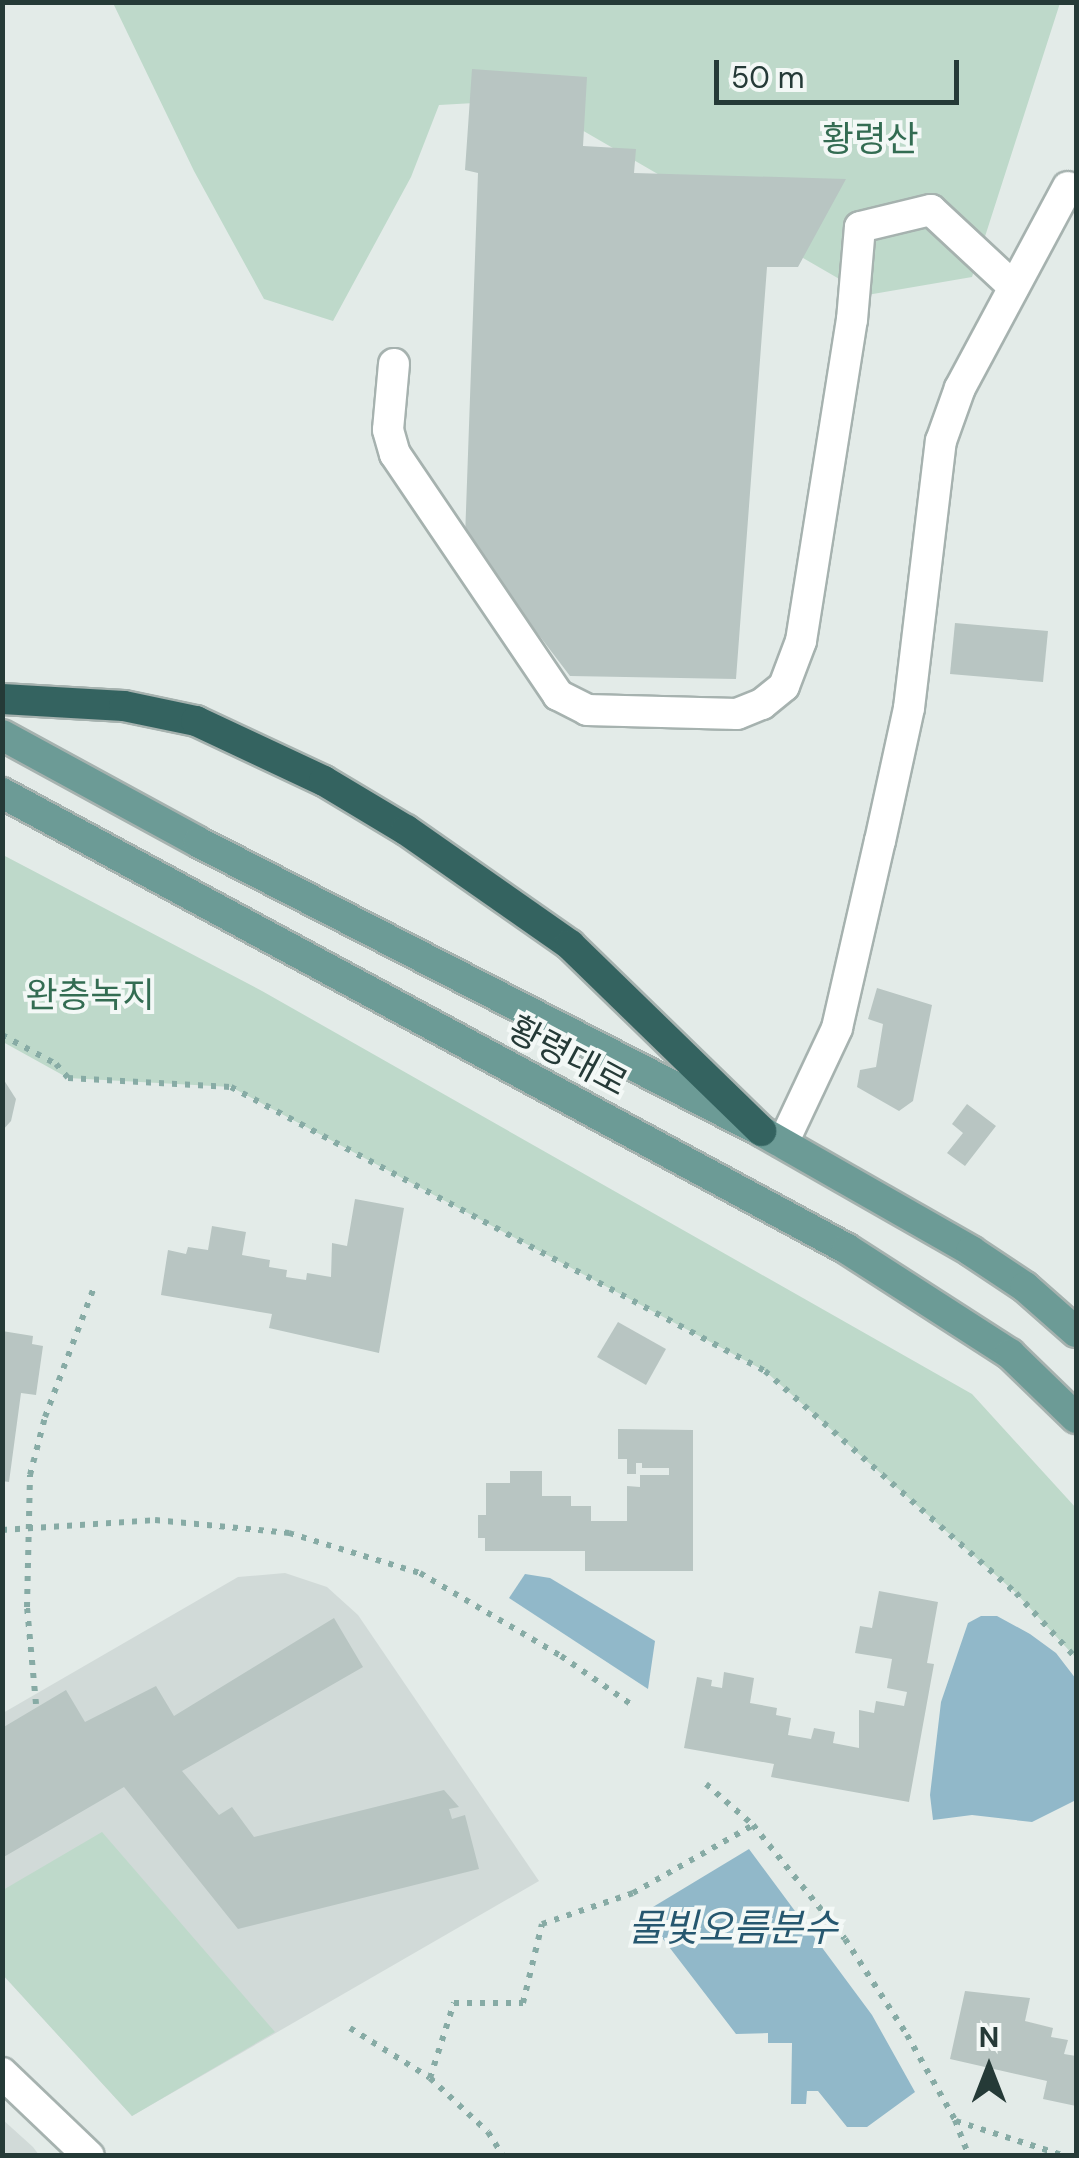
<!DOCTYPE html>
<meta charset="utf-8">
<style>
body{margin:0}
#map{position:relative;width:1079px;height:2158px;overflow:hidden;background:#e3ebe8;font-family:"DM Sans","Noto Sans KR",sans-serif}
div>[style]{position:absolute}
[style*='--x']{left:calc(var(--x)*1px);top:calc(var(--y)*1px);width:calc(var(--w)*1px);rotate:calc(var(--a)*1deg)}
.built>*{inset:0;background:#d1dad8}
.green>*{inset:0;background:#bed9ca}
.water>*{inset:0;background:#91b8c9}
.building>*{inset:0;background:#b8c5c2}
.path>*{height:6px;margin-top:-3px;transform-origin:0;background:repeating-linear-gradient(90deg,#87aba5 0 5px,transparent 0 13px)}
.roads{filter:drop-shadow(2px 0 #a6b2af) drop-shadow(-2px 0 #a6b2af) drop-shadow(0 2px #a6b2af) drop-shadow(0 -2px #a6b2af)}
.minor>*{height:30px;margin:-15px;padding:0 15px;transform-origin:15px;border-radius:15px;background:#fff}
.major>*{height:30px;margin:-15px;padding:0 15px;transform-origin:15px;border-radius:15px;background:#6c9b96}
.highway>*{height:30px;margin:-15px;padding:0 15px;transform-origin:15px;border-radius:15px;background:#346360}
span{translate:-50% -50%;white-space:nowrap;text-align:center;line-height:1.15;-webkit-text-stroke:8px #f3f8f6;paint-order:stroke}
.park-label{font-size:35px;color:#336c52}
.street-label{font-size:35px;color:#253a37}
.water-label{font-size:38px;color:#26576f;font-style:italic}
.frame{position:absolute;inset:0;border:5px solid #253a37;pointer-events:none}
.north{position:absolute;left:939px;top:2018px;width:100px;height:100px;-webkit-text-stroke:8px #f3f8f6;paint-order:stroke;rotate:0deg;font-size:28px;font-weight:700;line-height:40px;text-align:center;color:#253a37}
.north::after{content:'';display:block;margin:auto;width:35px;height:45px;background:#253a37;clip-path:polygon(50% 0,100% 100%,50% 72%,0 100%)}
.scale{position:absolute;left:714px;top:60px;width:245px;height:45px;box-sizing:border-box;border:5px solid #253a37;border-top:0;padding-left:12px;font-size:30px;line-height:35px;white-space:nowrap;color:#253a37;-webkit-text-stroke:8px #f3f8f6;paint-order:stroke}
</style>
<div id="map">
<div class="built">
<div style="clip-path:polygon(285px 1573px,327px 1587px,358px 1615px,539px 1881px,132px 2116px,3px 1975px,3px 1713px,238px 1577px)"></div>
<div style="clip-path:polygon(2px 2119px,33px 2147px,39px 2155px,3px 2155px)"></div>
</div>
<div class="green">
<div style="clip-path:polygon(113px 3px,1060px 3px,972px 277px,867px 295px,530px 100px,439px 105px,411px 177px,333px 321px,264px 299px,194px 171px)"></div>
<div style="clip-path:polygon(3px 855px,262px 991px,972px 1394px,1076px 1508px,1076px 1658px,1016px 1593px,765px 1371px,231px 1087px,68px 1078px,3px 1042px)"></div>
<div style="clip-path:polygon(102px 1832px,275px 2032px,132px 2116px,3px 1975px,3px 1890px)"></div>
</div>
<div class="water">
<div style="clip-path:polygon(525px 1574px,550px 1578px,655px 1641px,648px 1689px,509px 1598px)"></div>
<div style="clip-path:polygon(981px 1616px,997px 1616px,1030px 1634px,1056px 1653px,1076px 1679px,1076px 1800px,1032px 1822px,972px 1815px,933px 1820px,930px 1795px,941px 1702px,968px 1623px)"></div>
<div style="clip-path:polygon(749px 1849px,872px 2015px,915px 2092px,867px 2127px,847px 2127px,818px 2091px,807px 2091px,806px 2104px,791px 2104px,792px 2043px,768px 2043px,768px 2033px,736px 2034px,643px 1913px)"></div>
</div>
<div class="building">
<div style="clip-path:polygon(472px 69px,587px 77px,583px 146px,636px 149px,634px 173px,846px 179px,798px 267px,767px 267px,736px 679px,570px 676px,465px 538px,478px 173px,465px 170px)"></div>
<div style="clip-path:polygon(955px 623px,1048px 631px,1043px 682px,950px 674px)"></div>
<div style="clip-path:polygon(877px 988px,932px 1005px,913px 1101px,899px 1111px,857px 1087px,860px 1070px,876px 1067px,883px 1024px,868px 1019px)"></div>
<div style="clip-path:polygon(2px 1077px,16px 1099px,11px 1121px,2px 1131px)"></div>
<div style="clip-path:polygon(967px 1104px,996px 1126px,965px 1166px,947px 1153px,963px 1133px,952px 1124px)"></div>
<div style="clip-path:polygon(355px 1199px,404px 1208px,379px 1353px,269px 1328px,272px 1314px,161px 1295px,168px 1250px,186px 1254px,188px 1247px,208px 1250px,212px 1226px,246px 1232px,242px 1255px,270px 1260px,269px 1267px,287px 1270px,286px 1277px,306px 1280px,307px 1273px,331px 1277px,332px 1243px,347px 1246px)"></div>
<div style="clip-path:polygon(618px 1322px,666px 1349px,646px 1385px,597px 1357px)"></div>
<div style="clip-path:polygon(2px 1331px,33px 1336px,32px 1344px,43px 1346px,36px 1395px,21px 1393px,9px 1482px,2px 1481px)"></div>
<div style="clip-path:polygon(618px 1429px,693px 1430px,693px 1571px,585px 1571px,585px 1551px,485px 1551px,485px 1538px,478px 1538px,478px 1515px,486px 1515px,486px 1483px,510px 1483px,510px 1471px,542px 1471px,542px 1496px,571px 1496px,571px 1506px,591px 1506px,591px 1521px,627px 1521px,627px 1486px,640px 1487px,640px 1475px,669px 1475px,669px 1468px,642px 1468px,642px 1463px,636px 1463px,636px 1474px,627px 1474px,627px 1459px,618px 1459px)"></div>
<div style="clip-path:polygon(879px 1591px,938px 1602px,927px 1663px,934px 1664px,909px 1802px,771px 1777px,774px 1764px,684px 1748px,697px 1677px,712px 1680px,711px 1686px,722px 1688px,724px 1672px,754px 1678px,750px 1703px,777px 1708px,776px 1715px,791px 1718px,788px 1735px,811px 1739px,814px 1728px,835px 1732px,833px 1743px,859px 1748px,859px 1710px,874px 1713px,876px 1701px,904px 1706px,907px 1692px,887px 1688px,892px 1659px,855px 1653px,860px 1626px,872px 1628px)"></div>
<div style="clip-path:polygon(334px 1618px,363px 1667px,182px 1771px,219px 1815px,232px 1807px,254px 1837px,444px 1790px,459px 1807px,449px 1809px,452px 1819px,465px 1815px,479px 1869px,238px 1929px,124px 1787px,2px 1858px,2px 1728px,66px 1690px,85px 1722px,156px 1686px,174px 1716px)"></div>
<div style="clip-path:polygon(965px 1991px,1030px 1998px,1025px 2021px,1053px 2028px,1051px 2037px,1068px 2040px,1064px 2054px,1076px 2056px,1076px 2106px,1043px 2099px,1047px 2081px,950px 2059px)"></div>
</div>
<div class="path">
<div style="--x:2;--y:1035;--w:61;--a:28.2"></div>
<div style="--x:56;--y:1064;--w:18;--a:49"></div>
<div style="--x:68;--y:1078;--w:163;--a:3.2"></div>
<div style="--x:231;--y:1087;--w:605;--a:28.01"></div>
<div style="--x:765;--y:1371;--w:335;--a:41.5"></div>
<div style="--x:1016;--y:1593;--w:88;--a:47.3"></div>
<div style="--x:2;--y:1530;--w:153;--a:-3.7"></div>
<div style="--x:155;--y:1520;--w:135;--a:5.5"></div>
<div style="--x:289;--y:1533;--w:137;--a:17"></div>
<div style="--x:420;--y:1573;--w:164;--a:30.5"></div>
<div style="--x:561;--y:1656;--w:90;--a:34.6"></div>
<div style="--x:36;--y:1704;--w:97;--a:-95.3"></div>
<div style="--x:27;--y:1607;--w:132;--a:-88.7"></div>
<div style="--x:30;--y:1475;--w:60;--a:-75.5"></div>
<div style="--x:45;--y:1417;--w:139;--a:-69.3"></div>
<div style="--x:706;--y:1784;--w:62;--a:41.1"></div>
<div style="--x:753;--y:1825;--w:146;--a:51.1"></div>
<div style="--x:845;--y:1939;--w:114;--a:57.1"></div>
<div style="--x:907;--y:2035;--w:98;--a:60.5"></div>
<div style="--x:955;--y:2120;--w:39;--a:69"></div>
<div style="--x:350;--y:2028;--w:94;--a:32"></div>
<div style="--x:430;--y:2078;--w:79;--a:43"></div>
<div style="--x:488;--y:2132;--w:28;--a:58"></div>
<div style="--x:430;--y:2078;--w:79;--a:-72.3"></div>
<div style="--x:454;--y:2003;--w:69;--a:0"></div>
<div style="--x:523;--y:2003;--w:81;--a:-76.5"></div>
<div style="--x:542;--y:1924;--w:96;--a:-18.8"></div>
<div style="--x:633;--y:1893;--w:138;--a:-29.5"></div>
<div style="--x:956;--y:2121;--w:114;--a:17.8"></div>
</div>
<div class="roads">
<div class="minor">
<div style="--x:394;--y:364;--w:66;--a:95.2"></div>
<div style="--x:388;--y:430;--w:25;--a:74"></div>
<div style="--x:395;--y:454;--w:291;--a:55.9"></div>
<div style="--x:558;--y:695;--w:33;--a:27"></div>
<div style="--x:587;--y:710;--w:150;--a:1.5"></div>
<div style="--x:737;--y:714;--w:27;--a:-22"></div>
<div style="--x:762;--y:704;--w:28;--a:-39"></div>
<div style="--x:784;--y:686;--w:48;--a:-69.3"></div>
<div style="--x:801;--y:641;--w:325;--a:-81"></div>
<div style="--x:852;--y:320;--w:93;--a:-85.1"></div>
<div style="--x:860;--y:227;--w:73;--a:-13.5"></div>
<div style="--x:931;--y:210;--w:113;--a:42.9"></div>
<div style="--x:783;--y:1143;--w:127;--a:-64.8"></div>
<div style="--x:837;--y:1028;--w:192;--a:-77.1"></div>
<div style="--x:880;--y:841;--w:136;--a:-77.7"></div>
<div style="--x:909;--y:708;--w:269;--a:-83.2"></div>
<div style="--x:941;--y:441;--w:56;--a:-70.3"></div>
<div style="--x:960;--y:388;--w:228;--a:-61.8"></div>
<div style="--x:2;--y:2073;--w:120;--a:43.7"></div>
</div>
<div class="major">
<div style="--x:2;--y:735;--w:223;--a:28.6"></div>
<div style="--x:198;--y:842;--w:633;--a:27.17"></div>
<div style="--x:761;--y:1131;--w:242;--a:29.7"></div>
<div style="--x:971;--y:1251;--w:65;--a:33.7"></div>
<div style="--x:1025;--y:1287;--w:68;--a:41.4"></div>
<div style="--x:2;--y:793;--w:960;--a:28.35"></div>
<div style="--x:847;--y:1249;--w:194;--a:32.8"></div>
<div style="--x:1010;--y:1354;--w:92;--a:44.1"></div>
</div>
<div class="highway">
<div style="--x:2;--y:699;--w:122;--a:3.3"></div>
<div style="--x:124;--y:706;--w:74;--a:11.8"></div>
<div style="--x:196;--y:721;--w:141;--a:25.1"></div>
<div style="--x:324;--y:781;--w:96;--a:30.9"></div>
<div style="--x:406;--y:830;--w:200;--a:35"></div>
<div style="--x:570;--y:945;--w:267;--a:44.2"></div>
</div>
</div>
<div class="park-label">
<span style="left:870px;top:139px">황령산</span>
<span style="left:90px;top:995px">완층녹지</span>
</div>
<div class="street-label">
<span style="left:568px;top:1056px;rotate:28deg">황령대로</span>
</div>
<div class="water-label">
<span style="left:733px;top:1929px">물빛오름분수</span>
</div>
<div class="frame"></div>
<div class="north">N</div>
<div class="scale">50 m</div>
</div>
